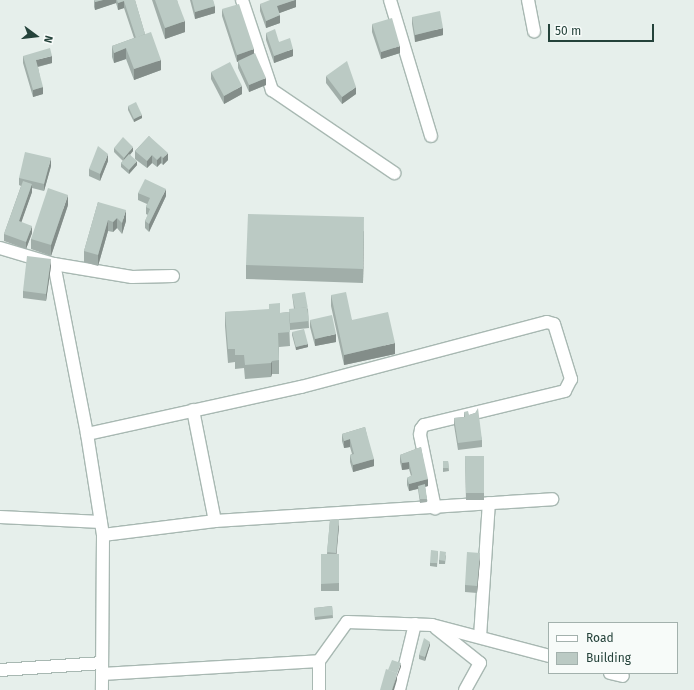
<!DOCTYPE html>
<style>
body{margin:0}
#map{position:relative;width:694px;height:690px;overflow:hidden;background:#e6efeb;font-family:"Fira Sans",sans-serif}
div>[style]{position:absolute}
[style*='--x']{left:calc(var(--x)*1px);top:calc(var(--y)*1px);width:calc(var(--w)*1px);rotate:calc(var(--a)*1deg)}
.roads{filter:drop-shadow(1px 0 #a8b8b2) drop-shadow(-1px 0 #a8b8b2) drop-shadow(0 1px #a8b8b2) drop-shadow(0 -1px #a8b8b2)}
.minor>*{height:12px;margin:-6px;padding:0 6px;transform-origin:6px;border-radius:6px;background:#fff}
.wall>*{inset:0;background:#a1aea9}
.shaded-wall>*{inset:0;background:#838d89}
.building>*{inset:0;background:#bbcac4}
span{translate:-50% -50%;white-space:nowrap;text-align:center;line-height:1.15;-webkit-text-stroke:3px #f7fbf9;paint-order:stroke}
.legend{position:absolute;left:548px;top:622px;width:130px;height:52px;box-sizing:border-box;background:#f7fbf9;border:1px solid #a3b1ad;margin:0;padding:5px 7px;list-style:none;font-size:12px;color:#24423a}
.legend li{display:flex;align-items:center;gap:8px;height:20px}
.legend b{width:20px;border:1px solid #a3b1ad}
.north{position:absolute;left:16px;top:16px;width:40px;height:40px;-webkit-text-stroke:3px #f7fbf9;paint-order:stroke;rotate:105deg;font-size:11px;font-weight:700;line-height:16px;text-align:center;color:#24423a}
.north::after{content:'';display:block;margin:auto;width:14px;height:18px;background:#24423a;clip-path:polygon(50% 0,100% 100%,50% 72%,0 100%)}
.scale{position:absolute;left:548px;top:24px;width:106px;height:18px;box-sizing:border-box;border:2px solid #24423a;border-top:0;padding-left:5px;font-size:12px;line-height:14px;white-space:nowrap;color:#24423a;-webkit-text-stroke:3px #f7fbf9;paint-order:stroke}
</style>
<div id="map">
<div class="roads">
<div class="minor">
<div style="--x:242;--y:0;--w:95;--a:71.6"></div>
<div style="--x:272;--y:90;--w:148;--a:34.2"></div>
<div style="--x:390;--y:0;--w:142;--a:73.2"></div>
<div style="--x:528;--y:0;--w:32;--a:79"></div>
<div style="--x:0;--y:248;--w:56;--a:16.5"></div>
<div style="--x:54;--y:264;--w:79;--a:9.5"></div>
<div style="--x:132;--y:277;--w:41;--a:-1.4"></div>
<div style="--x:54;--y:264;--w:173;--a:79"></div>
<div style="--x:87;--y:434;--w:102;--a:81"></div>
<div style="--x:103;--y:535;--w:155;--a:90.4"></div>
<div style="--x:193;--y:410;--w:113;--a:78.8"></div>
<div style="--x:87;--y:434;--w:219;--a:-12.4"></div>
<div style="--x:301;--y:387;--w:254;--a:-14.8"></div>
<div style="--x:547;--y:322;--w:7;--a:16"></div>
<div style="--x:554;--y:324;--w:58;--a:72.8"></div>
<div style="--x:571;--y:379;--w:13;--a:117"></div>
<div style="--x:565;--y:391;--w:145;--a:166.4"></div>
<div style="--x:424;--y:425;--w:5;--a:127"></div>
<div style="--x:421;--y:429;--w:6;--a:99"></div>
<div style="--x:420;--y:435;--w:75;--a:78.4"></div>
<div style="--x:0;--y:517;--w:101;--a:2.8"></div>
<div style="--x:103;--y:535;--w:113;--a:-7.1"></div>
<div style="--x:215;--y:521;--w:338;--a:-3.7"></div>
<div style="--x:436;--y:628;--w:56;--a:38.5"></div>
<div style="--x:480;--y:663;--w:31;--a:119"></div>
<div style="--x:480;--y:637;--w:134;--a:-86.2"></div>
<div style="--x:0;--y:670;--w:102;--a:-3.9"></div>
<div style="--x:610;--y:673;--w:13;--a:13"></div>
<div style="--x:102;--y:674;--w:217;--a:-3.4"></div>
<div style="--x:319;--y:661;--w:48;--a:-54.3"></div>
<div style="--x:347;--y:622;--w:85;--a:2"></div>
<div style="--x:432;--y:625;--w:121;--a:14.8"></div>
<div style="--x:319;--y:690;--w:29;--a:-90"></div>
<div style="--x:399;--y:690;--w:68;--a:-76.4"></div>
</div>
</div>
<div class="wall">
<div style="clip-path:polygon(94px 0,135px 0,145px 34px,161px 70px,134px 80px,126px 59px,114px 63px,112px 57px,112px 46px,134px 38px,124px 8px,118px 10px,116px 3px,95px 10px,94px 7px)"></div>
<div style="clip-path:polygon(152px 0,177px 0,185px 32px,165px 39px)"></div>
<div style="clip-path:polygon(190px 0,213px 0,215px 13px,195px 19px)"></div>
<div style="clip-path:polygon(296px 0,296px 7px,279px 13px,280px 23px,266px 28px,260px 11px,260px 4px)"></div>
<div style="clip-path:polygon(222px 9px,254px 54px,266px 85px,249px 92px,238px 68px,238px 61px,237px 62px,222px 16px)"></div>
<div style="clip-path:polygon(412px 17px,443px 35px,415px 42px,412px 24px)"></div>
<div style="clip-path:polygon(372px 24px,400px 53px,381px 59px,372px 32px)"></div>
<div style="clip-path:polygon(266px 33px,279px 42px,293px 56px,274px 63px,266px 40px)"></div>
<div style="clip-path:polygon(23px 56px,52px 63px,38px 67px,43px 94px,33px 97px,23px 63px)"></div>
<div style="clip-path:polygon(211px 72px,242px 94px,224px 104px,211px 79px)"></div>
<div style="clip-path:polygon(326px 76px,356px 94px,342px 104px,326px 83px)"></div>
<div style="clip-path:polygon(128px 106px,142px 118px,134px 122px,128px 110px)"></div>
<div style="clip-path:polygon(149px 136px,168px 160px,163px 165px,161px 163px,157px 167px,152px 163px,147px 168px,135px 159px,135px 151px)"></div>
<div style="clip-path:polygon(114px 148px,133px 151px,130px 155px,137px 165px,129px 174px,121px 167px,121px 163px,123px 161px,114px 152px)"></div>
<div style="clip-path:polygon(108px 161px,100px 181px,89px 176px,89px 169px)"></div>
<div style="clip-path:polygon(51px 166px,44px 191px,32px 188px,32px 192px,21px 222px,32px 233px,26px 249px,4px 241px,4px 234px,21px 186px,19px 185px,19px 178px)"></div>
<div style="clip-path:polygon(138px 193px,166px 196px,149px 232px,145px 228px,145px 221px,148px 215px,146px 214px,146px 207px,147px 204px,138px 200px)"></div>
<div style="clip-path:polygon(98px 202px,126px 221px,122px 234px,117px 228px,113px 232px,108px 231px,98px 266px,84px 262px,84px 251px)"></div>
<div style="clip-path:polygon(68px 205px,51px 256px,31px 249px,31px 239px)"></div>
<div style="clip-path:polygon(364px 231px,363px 283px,246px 279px,246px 265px)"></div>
<div style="clip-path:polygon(51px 266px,46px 301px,23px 298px,23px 291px)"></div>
<div style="clip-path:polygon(292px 294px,308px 309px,309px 328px,290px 330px,289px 321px,290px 346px,279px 347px,279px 374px,272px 374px,271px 377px,245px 379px,244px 368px,235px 369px,235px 362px,228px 363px,225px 326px,225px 312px,269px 310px,269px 304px,280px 313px,289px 312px,294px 309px)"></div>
<div style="clip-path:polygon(331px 295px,352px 320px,395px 354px,344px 365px,331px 306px)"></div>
<div style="clip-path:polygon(310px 320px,336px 342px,315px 346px,310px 327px)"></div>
<div style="clip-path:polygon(292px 332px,308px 347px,296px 350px,292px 335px)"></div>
<div style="clip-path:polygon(464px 412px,469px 415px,475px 413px,482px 440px,482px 447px,458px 450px,454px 425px,454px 418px,464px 417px)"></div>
<div style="clip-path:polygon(365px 427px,374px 466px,353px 472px,350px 462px,350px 455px,352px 454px,350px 447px,344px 448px,342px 441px,342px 434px)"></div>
<div style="clip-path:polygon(421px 447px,428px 486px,425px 487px,427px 502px,420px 503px,418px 489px,409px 491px,407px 485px,407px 478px,411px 476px,409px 469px,402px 470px,400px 462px,400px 455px)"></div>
<div style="clip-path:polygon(465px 456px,484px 456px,484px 500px,466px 500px)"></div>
<div style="clip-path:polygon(443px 461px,448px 461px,449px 471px,443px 472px)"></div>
<div style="clip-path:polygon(330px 520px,339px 526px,336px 554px,339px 554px,339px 591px,321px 591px,321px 554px,327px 554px)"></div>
<div style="clip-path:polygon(438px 551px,437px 567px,430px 566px,430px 563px)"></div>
<div style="clip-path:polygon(446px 555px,445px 564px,439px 564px,439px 560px)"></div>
<div style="clip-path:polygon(480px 560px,477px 593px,465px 592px,465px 585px)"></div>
<div style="clip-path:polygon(332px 606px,333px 618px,315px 620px,314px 608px)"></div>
<div style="clip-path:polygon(430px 645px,425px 661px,419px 659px,419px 655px)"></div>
</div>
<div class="shaded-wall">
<div style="clip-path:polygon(103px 0,116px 0,116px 3px,95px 10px,95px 2px)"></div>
<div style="clip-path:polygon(295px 0,296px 0,296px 7px,277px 14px,277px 6px)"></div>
<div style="clip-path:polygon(124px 1px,124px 8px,118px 10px,118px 3px)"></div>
<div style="clip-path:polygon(215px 6px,215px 13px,195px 19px,195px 12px)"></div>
<div style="clip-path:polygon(280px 15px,280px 23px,266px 28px,266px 21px)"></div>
<div style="clip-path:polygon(185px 21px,185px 32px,165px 39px,165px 28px)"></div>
<div style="clip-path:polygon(443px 28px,443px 35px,415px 42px,415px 35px)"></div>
<div style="clip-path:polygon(400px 46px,400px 53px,381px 59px,381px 52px)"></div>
<div style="clip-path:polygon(126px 48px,126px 59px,114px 63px,114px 53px)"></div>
<div style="clip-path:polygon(254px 49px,254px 56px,237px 62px,237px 55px)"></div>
<div style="clip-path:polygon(293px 49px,293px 56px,274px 63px,274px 56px)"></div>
<div style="clip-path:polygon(52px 56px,52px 63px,36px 67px,36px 60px)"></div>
<div style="clip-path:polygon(161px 60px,161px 70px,134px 80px,134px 69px)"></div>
<div style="clip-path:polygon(266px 78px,266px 85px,249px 92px,249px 85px)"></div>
<div style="clip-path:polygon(242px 86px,242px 94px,224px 104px,224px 96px)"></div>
<div style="clip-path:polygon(43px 87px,43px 94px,33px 97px,33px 90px)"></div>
<div style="clip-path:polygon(356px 87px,356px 94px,342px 104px,342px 97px)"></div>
<div style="clip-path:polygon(142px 115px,142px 118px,134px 122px,134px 119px)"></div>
<div style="clip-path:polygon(133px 147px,133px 151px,124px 161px,124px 158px)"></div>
<div style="clip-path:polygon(168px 153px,168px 160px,163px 165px,163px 158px)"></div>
<div style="clip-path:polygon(108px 154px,108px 161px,100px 181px,100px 174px)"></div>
<div style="clip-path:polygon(152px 155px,152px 163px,147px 168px,147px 161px)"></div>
<div style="clip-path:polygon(161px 156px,161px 163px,157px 167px,157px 160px)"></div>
<div style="clip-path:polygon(51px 158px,51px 166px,44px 191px,44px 184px)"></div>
<div style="clip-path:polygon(137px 161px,137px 165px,129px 174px,129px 170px)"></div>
<div style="clip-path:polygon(32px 184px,32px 192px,19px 229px,19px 221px)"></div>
<div style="clip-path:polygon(166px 189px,166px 196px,149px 232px,149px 224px)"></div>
<div style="clip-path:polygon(68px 195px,68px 205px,51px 256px,51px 245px)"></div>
<div style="clip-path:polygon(126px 210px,126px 221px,122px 234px,122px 223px)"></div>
<div style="clip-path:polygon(364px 217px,364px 231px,363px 283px,363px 269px)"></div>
<div style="clip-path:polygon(117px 218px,117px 228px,113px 232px,113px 222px)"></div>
<div style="clip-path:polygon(108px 220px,108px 231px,98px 266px,98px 255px)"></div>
<div style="clip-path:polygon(32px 226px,32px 233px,26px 249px,26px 242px)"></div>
<div style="clip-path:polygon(51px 259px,51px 266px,46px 301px,46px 294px)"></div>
<div style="clip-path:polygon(336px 334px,336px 342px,315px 346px,315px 339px)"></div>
<div style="clip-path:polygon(395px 343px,395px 354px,344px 365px,344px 355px)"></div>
<div style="clip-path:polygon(308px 344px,308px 347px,296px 350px,296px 347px)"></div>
<div style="clip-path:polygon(272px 361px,272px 374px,271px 377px,271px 363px)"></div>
<div style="clip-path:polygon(350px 439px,350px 447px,344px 448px,344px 441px)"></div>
<div style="clip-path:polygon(374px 459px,374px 466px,353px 472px,353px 465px)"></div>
<div style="clip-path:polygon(409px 462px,409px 469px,402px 470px,402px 463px)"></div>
<div style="clip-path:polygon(428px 479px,428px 486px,409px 491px,409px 484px)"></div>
<div style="clip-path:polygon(339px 519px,339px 526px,336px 560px,336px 553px)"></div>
<div style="clip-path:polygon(480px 553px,480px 560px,477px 593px,477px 586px)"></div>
<div style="clip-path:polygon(430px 642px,430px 645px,425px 661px,425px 657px)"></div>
<div style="clip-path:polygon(401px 663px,401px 667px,397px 677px,397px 680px,394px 690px,392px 690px)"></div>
</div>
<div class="building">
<div style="clip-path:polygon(94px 0,103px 0,95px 2px)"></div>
<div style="clip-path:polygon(117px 0,135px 0,145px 34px,136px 38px,124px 1px,118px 3px)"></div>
<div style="clip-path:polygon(155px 0,177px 0,185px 21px,165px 28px)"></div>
<div style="clip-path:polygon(192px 0,213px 0,215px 6px,195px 12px)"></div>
<div style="clip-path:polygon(270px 0,295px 0,277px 6px,280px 15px,266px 21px,260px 4px)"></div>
<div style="clip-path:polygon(239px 4px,254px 49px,237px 55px,222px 9px)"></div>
<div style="clip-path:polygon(440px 11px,443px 28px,415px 35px,412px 17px)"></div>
<div style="clip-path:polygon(392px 18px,400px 46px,381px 52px,372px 24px)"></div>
<div style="clip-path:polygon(275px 29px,279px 42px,290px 38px,293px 49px,274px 56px,266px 33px)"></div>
<div style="clip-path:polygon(151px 32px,161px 60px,134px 69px,126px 48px,114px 53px,112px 46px)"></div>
<div style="clip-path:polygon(50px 48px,52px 56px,36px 60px,43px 87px,33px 90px,23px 56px)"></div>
<div style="clip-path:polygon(255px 53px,266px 78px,249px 85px,238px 61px)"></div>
<div style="clip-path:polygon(347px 61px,356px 87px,342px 97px,326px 76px)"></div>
<div style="clip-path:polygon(230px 62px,242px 86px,224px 96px,211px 72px)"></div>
<div style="clip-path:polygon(136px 102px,142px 115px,134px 119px,128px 106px)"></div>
<div style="clip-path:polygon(149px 136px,168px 153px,163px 158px,161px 156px,157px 160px,152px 155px,147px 161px,135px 151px)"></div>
<div style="clip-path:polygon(123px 137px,133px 147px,124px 158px,114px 148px)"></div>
<div style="clip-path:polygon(98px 146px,108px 154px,100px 174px,89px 169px)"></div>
<div style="clip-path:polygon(25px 152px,51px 158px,44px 184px,19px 178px)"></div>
<div style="clip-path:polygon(129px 154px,137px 161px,129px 170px,121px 163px)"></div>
<div style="clip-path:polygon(145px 179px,166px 189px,149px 224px,145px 221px,150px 209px,146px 207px,150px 198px,138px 193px)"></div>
<div style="clip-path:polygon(23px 181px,32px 184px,19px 221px,32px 226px,26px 242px,4px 234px)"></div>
<div style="clip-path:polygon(48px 188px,68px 195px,51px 245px,31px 239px)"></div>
<div style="clip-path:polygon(98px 202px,126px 210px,122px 223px,117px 218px,113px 222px,108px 220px,98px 255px,84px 251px)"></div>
<div style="clip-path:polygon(248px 214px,364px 217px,363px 269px,246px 265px)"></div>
<div style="clip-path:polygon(27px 256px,51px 259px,46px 294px,23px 291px)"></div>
<div style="clip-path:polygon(305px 292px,308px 309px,307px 307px,295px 309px,292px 294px)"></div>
<div style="clip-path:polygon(346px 292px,352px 320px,388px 312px,395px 343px,344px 355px,331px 295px)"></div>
<div style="clip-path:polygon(280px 303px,280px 313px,289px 312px,290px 332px,278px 333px,279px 360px,272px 361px,271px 363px,245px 365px,244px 355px,235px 355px,235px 349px,228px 349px,225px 312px,269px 309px,269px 304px)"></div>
<div style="clip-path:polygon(307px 307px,309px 321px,290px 323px,289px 309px)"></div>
<div style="clip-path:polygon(332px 315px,336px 334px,315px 339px,310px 320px)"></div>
<div style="clip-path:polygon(304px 329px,308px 344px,296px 347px,292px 332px)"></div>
<div style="clip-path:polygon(478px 408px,482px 440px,458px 443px,454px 418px,465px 417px,464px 412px,468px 411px,469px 415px,475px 413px)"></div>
<div style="clip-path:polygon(365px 427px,374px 459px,353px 465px,350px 455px,354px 454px,350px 439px,344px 441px,342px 434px)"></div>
<div style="clip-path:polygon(421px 447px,428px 479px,409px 484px,407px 478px,412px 475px,409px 462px,402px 463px,400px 455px)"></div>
<div style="clip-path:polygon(465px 456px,484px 456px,484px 493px,466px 493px)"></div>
<div style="clip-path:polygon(443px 461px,448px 461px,449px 468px,443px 468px)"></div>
<div style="clip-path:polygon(425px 484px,427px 499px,420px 499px,418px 486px)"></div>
<div style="clip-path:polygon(339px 519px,336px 553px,327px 552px,330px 520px)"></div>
<div style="clip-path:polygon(431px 550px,438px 551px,437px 563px,430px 563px)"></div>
<div style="clip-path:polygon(440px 551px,446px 552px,445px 561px,439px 560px)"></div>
<div style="clip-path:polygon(467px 552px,480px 553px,477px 586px,465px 585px)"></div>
<div style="clip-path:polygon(321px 554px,339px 554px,339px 583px,321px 584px)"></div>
<div style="clip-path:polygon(332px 606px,333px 615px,315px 617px,314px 608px)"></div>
<div style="clip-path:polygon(424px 638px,430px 642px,425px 657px,419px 655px)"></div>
<div style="clip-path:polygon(392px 660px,401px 663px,397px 674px,397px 673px,388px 670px)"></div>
<div style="clip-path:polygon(386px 669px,397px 673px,392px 690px,380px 690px)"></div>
</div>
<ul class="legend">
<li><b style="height:5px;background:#fff"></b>Road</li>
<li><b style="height:11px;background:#bbcac4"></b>Building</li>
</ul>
<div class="north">N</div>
<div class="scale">50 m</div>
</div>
